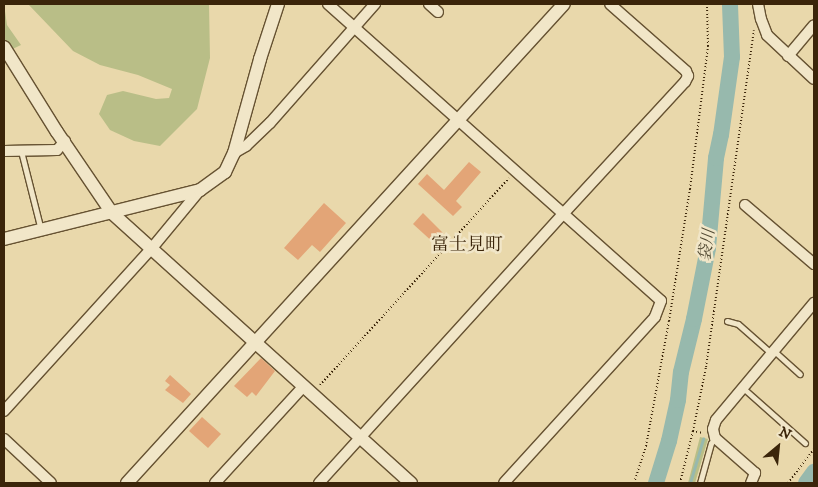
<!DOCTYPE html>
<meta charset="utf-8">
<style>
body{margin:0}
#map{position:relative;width:818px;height:487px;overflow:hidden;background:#e9d8ab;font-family:"IM FELL DW Pica","Noto Serif JP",serif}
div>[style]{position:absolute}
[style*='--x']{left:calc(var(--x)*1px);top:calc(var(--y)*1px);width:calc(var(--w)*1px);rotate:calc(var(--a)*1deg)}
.green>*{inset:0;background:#b9be87}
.stream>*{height:2.5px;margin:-1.25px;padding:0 1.25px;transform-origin:1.25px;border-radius:1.25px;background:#97b9ad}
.river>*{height:16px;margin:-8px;padding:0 8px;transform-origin:8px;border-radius:8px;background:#97b9ad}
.building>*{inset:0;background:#e3a577}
.path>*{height:2px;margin-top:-1px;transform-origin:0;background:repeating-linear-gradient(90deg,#3b250a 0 1px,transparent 0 3.5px)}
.roads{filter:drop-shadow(1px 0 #665232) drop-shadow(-1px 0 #665232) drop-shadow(0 1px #665232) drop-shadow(0 -1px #665232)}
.service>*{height:5px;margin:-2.5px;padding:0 2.5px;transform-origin:2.5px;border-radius:2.5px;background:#f1e6c8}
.minor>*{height:10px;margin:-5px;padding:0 5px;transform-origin:5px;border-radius:5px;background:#f1e6c8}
.tertiary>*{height:12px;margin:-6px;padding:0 6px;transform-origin:6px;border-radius:6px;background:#f1e6c8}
span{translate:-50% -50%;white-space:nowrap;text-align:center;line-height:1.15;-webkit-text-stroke:5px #f1e6c8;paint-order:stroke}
.water-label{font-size:16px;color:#524a33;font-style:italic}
.quarter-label{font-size:18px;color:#3b250a}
.frame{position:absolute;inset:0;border:5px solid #3b250a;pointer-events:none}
.north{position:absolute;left:753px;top:422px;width:50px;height:50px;-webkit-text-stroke:4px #f1e6c8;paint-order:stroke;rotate:28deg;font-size:14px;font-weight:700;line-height:20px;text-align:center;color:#3b250a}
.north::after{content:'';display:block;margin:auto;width:18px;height:22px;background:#3b250a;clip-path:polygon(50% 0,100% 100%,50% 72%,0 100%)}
</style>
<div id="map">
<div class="green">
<div style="clip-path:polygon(4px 4px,7px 25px,21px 45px,4px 53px)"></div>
<div style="clip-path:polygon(28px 4px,209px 4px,210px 58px,197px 109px,160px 146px,134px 141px,110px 130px,99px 114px,107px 95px,123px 91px,156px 99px,169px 98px,172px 89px,138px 75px,100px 65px,73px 51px)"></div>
<div style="clip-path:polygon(700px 437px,708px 439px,695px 483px,688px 483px)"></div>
</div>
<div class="stream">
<div style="--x:690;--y:483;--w:46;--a:-73.5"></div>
</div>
<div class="river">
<div style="--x:656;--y:483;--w:44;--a:-72.8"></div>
<div style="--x:669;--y:441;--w:42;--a:-77.6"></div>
<div style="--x:678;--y:400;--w:28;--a:-84"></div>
<div style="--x:681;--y:372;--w:55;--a:-76.2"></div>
<div style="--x:694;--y:319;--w:72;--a:-78.8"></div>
<div style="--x:708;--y:248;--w:90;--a:-84.9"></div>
<div style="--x:716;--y:158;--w:24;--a:-78"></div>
<div style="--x:721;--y:135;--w:79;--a:-82"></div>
<div style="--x:732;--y:57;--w:53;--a:-92.2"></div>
<div style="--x:806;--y:483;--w:14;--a:-54"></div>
</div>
<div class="building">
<div style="clip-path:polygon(469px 162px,481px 172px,456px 201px,462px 207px,453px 216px,418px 184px,427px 174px,444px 190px)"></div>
<div style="clip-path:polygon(324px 203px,346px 223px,320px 252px,312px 245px,298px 260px,284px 248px)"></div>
<div style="clip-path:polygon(423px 213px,444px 234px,435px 244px,413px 224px)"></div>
<div style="clip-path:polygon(261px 358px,275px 371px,256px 396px,252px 392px,247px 397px,234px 386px)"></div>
<div style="clip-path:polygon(170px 375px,191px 394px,183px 403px,165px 390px,170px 385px,165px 381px)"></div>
<div style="clip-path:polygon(202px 417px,221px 434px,208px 448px,189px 431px)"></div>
</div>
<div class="path">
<div style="--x:320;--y:385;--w:280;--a:-47.6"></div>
<div style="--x:693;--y:431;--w:10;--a:11"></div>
<div style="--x:634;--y:483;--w:39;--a:-72"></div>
<div style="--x:646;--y:446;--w:127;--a:-79.6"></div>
<div style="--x:669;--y:321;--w:134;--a:-81"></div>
<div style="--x:690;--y:189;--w:144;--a:-82.8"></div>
<div style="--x:708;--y:46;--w:42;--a:-91.4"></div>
<div style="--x:680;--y:483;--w:54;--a:-76"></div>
<div style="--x:693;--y:431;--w:65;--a:-78.5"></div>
<div style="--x:706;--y:367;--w:340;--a:-81.9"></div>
<div style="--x:788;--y:483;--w:43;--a:-52.6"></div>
</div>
<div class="roads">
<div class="service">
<div style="--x:21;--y:151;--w:81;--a:75.8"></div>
<div style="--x:727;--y:321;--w:11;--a:15"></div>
<div style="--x:738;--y:324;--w:44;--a:41.3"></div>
<div style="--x:773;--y:350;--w:36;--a:42"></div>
<div style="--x:743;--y:388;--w:83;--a:41.6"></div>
<div style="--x:700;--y:483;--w:41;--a:-74.6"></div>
<div style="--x:711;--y:443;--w:6;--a:-51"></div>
</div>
<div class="minor">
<div style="--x:328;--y:4;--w:446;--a:41.7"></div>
<div style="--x:661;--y:301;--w:17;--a:111"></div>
<div style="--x:655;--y:317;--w:224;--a:132.3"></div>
<div style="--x:429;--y:4;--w:12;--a:42"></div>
<div style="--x:758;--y:4;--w:15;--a:79"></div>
<div style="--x:761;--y:19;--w:17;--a:69"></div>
<div style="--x:767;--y:35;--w:64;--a:43.1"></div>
<div style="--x:788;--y:56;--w:40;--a:-50"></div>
<div style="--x:4;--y:151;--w:53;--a:-1.1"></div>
<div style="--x:57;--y:150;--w:12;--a:-48"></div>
<div style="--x:234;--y:153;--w:14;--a:-30"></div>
<div style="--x:246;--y:146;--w:33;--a:-44"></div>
<div style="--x:270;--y:123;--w:159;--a:-48.6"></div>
<div style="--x:745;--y:205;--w:91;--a:40.5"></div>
<div style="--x:4;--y:411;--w:220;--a:-47.8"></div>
<div style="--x:152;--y:248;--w:75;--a:-50.4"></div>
<div style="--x:4;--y:439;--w:64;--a:43.1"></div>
<div style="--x:215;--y:483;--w:132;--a:-47.5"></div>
<div style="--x:319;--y:483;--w:363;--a:-47.8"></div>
<div style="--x:563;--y:214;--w:180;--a:-47.3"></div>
<div style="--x:685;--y:82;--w:7;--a:-63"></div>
<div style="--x:688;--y:76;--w:5;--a:-112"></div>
<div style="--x:686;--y:71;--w:101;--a:-138.6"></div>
<div style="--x:751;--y:483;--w:11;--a:-68"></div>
<div style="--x:755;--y:473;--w:53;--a:-138.8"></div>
<div style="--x:715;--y:438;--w:9;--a:-103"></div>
<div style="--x:713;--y:429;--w:9;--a:-72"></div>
<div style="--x:716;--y:420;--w:153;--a:-50.1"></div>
</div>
<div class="tertiary">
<div style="--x:4;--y:47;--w:100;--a:58.1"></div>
<div style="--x:57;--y:132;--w:98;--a:55.8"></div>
<div style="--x:112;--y:213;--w:403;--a:42.1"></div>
<div style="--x:4;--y:239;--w:202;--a:-14"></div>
<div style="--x:200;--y:190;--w:31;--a:-36"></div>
<div style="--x:225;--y:172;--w:21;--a:-65"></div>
<div style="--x:234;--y:153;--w:98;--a:-74.5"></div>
<div style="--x:260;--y:59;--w:58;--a:-71.9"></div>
<div style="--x:127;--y:483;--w:648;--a:-47.63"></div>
</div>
</div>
<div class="water-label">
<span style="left:707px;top:245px;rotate:-82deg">袋川</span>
</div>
<div class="quarter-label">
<span style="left:467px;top:245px">富士見町</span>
</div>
<div class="frame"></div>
<div class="north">N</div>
</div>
